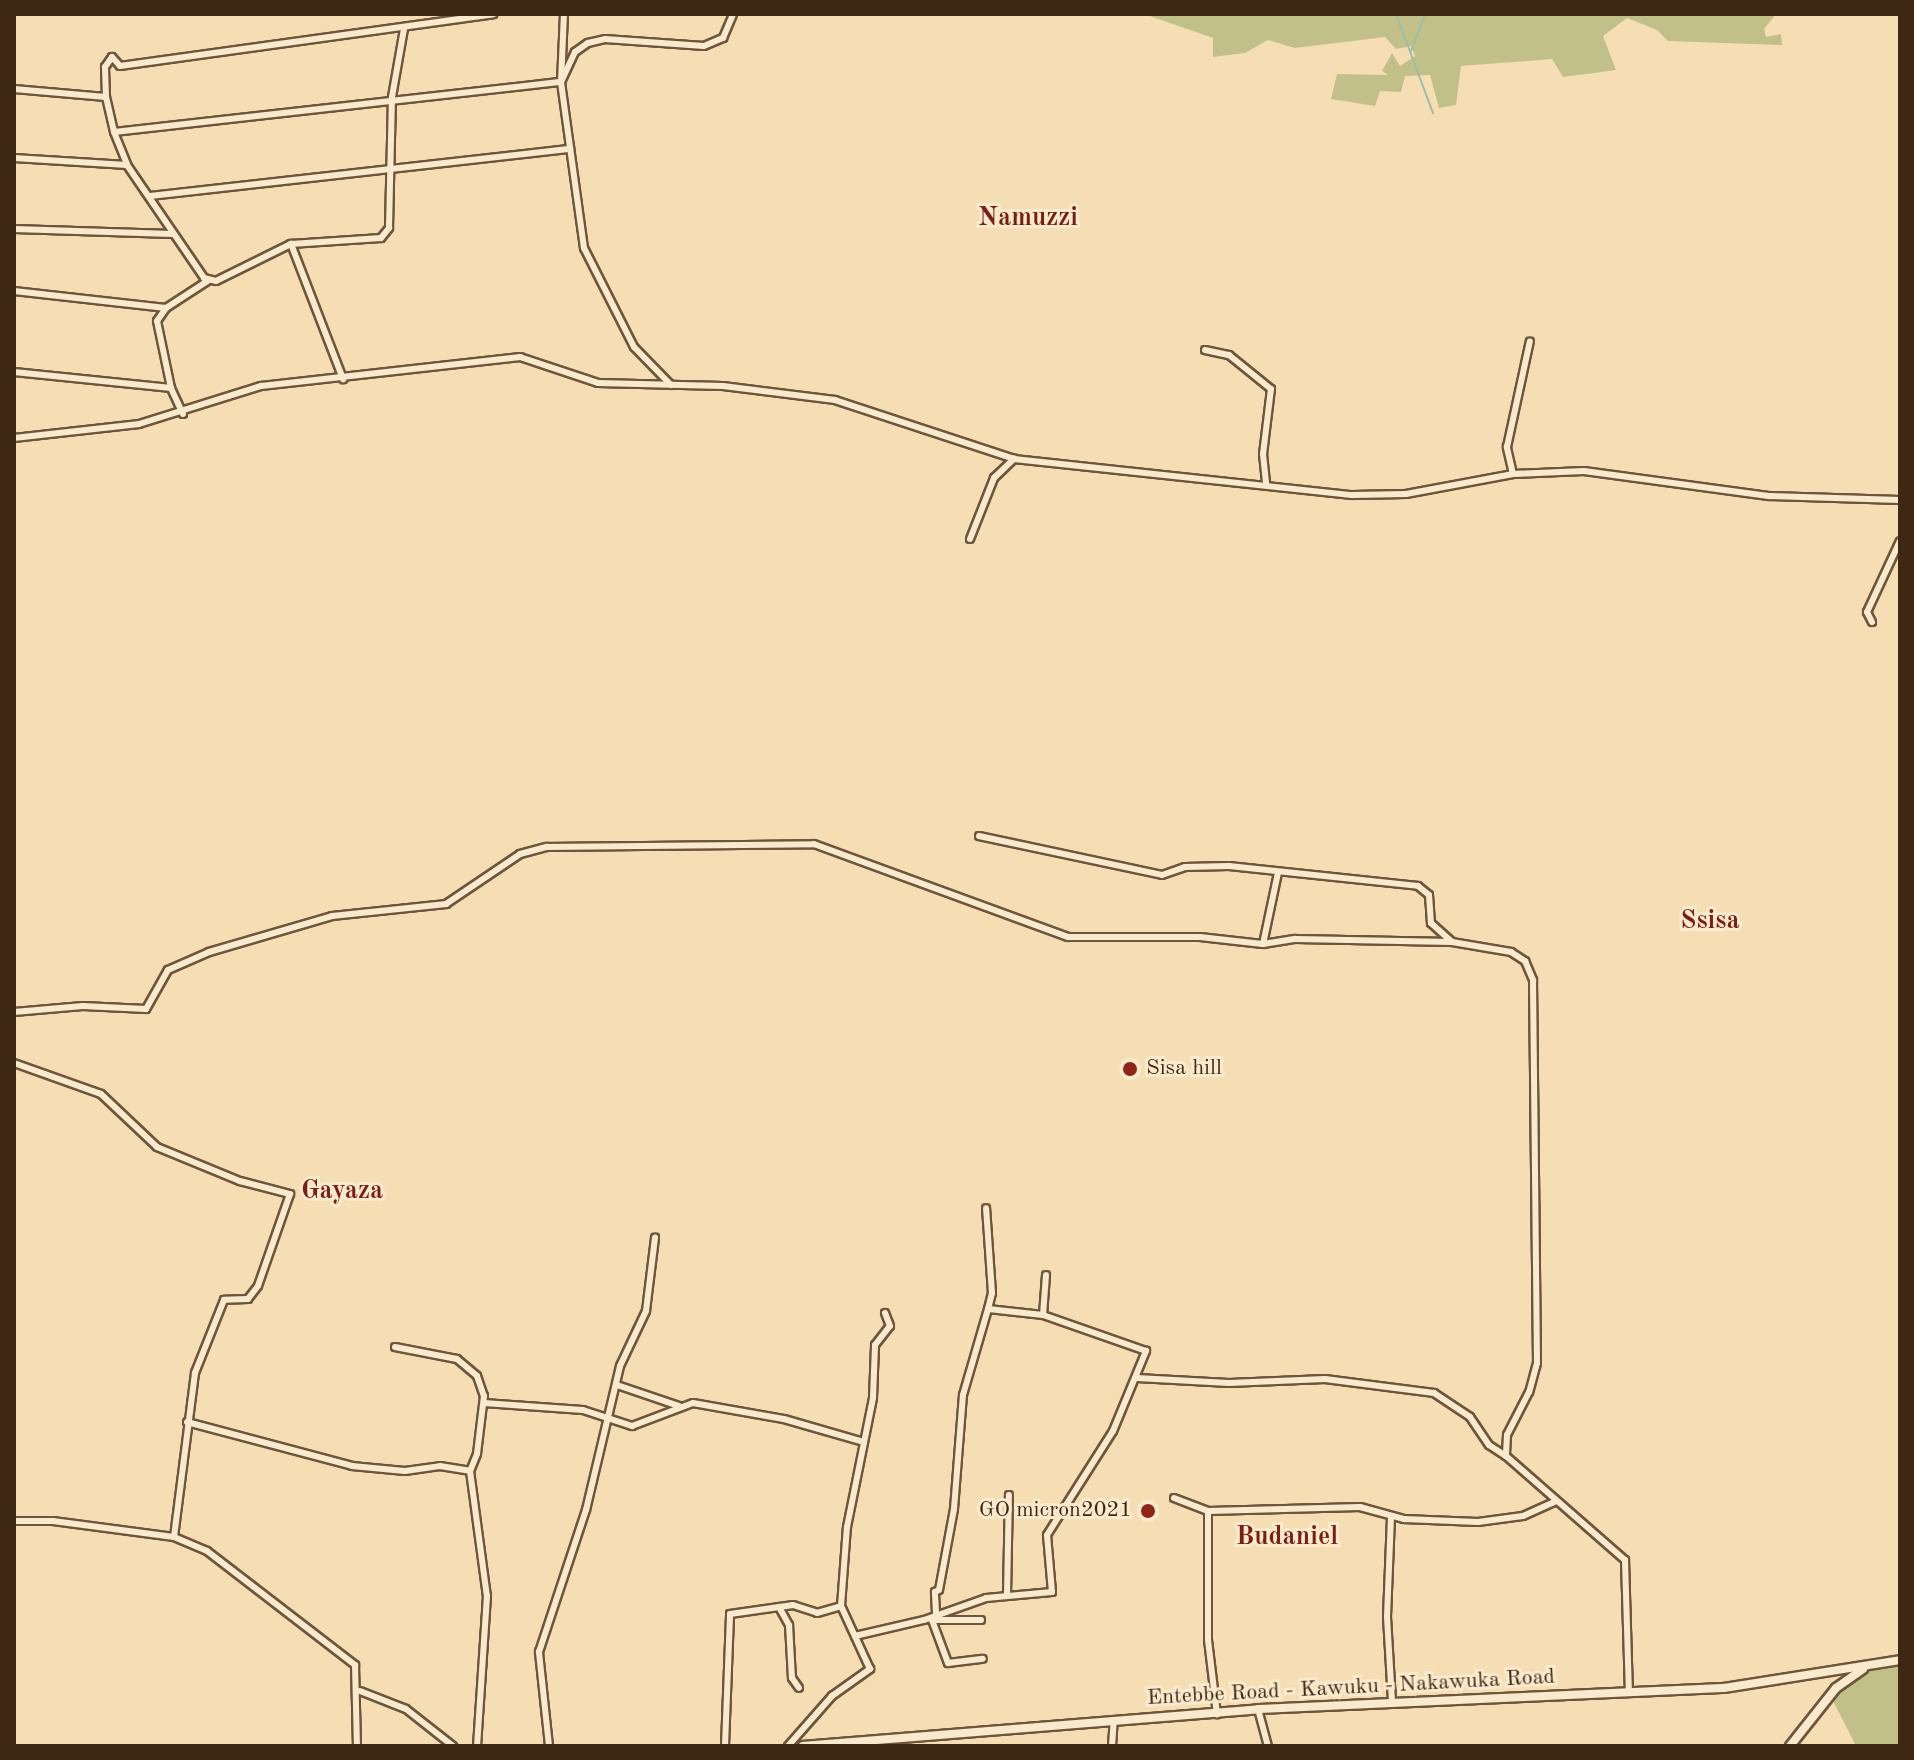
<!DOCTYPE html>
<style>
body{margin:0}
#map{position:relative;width:1914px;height:1760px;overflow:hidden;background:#f6deb4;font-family:"Old Standard TT",serif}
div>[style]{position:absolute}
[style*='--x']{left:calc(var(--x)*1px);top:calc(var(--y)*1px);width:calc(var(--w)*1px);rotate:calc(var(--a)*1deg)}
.green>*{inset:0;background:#c2c089}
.stream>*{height:2px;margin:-1px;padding:0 1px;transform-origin:1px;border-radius:1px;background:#9ebda8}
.roads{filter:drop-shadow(2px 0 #6d563b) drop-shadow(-2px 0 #6d563b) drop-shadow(0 2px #6d563b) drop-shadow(0 -2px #6d563b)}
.minor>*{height:6px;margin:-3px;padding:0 3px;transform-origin:3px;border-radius:3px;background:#f9eace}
.secondary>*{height:8px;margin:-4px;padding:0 4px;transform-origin:4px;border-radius:4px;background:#f9eace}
.dots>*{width:22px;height:22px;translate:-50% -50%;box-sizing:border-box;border:4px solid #f9eace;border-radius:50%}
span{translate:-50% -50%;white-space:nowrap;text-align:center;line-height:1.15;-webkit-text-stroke:6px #f9eace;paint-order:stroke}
.poi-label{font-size:22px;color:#3f2813}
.left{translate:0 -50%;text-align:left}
.right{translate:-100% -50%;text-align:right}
.street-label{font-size:22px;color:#3f2813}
.quarter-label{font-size:26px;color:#7a1f14;font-weight:700}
.frame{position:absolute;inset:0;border:16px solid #3f2813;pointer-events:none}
</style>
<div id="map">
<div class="green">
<div style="clip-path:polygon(1144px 14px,1776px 14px,1764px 29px,1766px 37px,1781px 34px,1782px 45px,1668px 41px,1657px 30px,1627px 18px,1603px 36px,1616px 70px,1563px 77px,1552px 59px,1461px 66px,1456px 105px,1439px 108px,1430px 75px,1405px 76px,1401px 92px,1380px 91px,1375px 106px,1331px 99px,1337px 74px,1388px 75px,1382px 71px,1392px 53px,1400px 66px,1415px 56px,1411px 46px,1396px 49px,1385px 37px,1295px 48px,1268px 40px,1245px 53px,1213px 57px,1213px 38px)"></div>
<div style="clip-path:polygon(1900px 1664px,1900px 1746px,1856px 1746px,1832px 1699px,1863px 1672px)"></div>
</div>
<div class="stream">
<div style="--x:1396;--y:14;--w:106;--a:69.5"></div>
<div style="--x:1411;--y:51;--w:40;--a:-69"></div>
</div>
<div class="roads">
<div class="minor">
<div style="--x:14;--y:89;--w:92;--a:5"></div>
<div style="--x:106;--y:97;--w:36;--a:77"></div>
<div style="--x:114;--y:132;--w:450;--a:-6.4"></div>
<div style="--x:561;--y:82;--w:68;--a:-87.5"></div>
<div style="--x:106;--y:97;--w:30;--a:-92"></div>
<div style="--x:105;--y:67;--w:12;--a:-55"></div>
<div style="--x:112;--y:57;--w:12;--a:48"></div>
<div style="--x:120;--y:66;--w:377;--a:-7.9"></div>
<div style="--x:114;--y:132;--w:35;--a:68"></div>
<div style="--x:127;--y:165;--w:137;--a:55.7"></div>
<div style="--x:204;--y:278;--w:12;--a:14"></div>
<div style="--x:216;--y:281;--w:84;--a:-26.3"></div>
<div style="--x:291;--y:244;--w:90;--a:-3.8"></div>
<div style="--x:381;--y:238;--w:13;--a:-51"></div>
<div style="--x:389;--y:228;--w:131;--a:-88.7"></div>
<div style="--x:392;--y:97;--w:69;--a:-80"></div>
<div style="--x:14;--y:158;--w:113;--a:3.5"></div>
<div style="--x:150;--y:196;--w:423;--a:-6.4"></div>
<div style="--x:14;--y:229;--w:158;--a:1.8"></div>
<div style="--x:291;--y:244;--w:145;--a:68.9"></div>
<div style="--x:14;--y:291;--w:153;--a:6.4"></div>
<div style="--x:1205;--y:350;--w:25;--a:12"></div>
<div style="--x:1229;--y:355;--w:54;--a:39"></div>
<div style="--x:1271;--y:389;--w:65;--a:97"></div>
<div style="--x:1263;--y:454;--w:30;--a:84"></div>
<div style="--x:14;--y:372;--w:158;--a:5.8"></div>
<div style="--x:671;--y:385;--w:53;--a:-134.2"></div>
<div style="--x:634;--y:347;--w:111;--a:-116.8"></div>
<div style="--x:584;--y:248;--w:168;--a:-97.9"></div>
<div style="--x:561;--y:82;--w:33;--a:-65"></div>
<div style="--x:575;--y:52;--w:16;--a:-35"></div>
<div style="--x:588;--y:43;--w:17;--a:-13"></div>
<div style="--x:605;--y:39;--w:99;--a:4"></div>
<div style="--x:704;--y:46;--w:21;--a:-23"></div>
<div style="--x:723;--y:38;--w:26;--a:-67"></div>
<div style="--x:183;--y:414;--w:29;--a:-115"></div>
<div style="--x:171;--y:388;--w:68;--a:-101.8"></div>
<div style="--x:157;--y:321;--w:16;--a:-55"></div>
<div style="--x:166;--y:308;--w:51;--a:-33.1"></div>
<div style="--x:14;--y:438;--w:126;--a:-6.4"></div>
<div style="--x:139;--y:424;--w:128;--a:-17.3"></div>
<div style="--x:261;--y:386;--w:261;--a:-6.4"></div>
<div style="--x:520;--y:357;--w:82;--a:18.4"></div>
<div style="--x:598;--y:383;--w:125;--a:1.4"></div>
<div style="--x:723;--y:386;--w:113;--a:7.1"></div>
<div style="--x:835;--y:400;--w:188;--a:18.2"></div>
<div style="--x:1014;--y:459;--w:340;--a:6.1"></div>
<div style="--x:1352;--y:495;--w:54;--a:-1.1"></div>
<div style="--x:1406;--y:494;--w:109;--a:-10.6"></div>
<div style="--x:1513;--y:474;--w:71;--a:-2.4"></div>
<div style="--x:1584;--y:471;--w:188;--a:7.7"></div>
<div style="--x:1770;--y:496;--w:130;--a:1.8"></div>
<div style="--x:1513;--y:474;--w:28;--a:-103"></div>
<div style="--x:1507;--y:447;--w:108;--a:-77.8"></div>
<div style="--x:970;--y:539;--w:66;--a:-68.5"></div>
<div style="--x:994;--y:478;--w:28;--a:-44"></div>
<div style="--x:1872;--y:622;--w:11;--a:-117"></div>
<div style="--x:1867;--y:612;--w:78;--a:-65.1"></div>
<div style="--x:979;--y:836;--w:187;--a:12"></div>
<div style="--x:1162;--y:875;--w:24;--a:-19"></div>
<div style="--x:1185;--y:867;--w:44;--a:-1.3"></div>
<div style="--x:1229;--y:866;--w:190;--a:6"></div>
<div style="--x:1418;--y:886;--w:14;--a:39"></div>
<div style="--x:1429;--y:895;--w:28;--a:86"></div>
<div style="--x:1431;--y:923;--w:28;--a:42"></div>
<div style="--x:1263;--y:944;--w:73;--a:-78.1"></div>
<div style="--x:14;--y:1012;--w:69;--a:-5"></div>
<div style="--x:83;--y:1006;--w:63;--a:2.7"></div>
<div style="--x:146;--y:1009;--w:45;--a:-60.6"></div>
<div style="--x:168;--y:970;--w:45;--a:-23.7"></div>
<div style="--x:209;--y:952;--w:128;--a:-16.3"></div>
<div style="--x:332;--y:916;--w:115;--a:-6"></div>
<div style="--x:446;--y:904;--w:89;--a:-34"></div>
<div style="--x:520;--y:854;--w:28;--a:-15"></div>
<div style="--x:547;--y:847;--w:267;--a:-0.6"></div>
<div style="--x:814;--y:844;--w:270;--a:20.1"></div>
<div style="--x:1068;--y:937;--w:132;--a:0"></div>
<div style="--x:1200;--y:937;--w:63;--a:6.3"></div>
<div style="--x:1263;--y:944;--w:33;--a:-9"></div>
<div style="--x:1296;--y:939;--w:156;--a:1.1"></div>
<div style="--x:1452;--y:942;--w:60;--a:9.6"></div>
<div style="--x:1511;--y:952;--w:17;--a:33"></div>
<div style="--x:1525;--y:961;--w:21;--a:67"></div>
<div style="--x:1533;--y:980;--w:383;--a:89.4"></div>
<div style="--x:1537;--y:1363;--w:30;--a:105"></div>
<div style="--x:1529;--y:1392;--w:48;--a:117.1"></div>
<div style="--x:1507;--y:1435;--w:21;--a:93"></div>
<div style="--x:1506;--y:1456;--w:158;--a:41.2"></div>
<div style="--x:1625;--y:1560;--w:131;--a:88.3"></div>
<div style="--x:14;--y:1063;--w:92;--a:19.6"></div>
<div style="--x:101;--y:1094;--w:77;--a:43.4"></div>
<div style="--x:157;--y:1147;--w:90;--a:22.3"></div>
<div style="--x:240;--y:1181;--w:52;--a:14.6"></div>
<div style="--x:290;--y:1194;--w:97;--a:109.2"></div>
<div style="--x:258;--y:1286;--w:16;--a:128"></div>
<div style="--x:248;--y:1299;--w:24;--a:178"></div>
<div style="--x:224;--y:1300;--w:79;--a:111.7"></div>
<div style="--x:195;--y:1373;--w:165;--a:97.3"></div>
<div style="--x:1043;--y:1315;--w:40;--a:-85.7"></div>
<div style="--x:395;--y:1347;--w:63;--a:11"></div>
<div style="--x:457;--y:1359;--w:26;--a:40"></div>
<div style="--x:477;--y:1376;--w:21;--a:71"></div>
<div style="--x:484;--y:1396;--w:58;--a:96.9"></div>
<div style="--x:477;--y:1454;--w:18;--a:112"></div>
<div style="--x:470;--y:1471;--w:126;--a:82.3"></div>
<div style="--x:487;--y:1596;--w:150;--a:93.8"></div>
<div style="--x:1137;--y:1378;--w:92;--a:3.1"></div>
<div style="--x:1229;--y:1383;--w:96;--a:-2.4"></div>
<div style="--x:1325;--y:1379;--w:110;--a:7.3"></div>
<div style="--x:1434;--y:1393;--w:43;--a:33.7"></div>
<div style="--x:1470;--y:1417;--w:34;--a:56"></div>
<div style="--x:1489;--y:1445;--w:20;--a:33"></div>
<div style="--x:617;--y:1385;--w:65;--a:18.7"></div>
<div style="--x:484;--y:1403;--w:99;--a:4"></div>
<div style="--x:583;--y:1410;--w:52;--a:18.1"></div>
<div style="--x:632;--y:1426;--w:65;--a:-20.7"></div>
<div style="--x:693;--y:1403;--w:92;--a:10"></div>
<div style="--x:784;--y:1419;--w:79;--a:16.1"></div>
<div style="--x:187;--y:1422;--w:171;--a:14.9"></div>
<div style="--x:352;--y:1466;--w:53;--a:5.4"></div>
<div style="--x:405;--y:1471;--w:35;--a:-8"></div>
<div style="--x:440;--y:1466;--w:30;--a:9"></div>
<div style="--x:1174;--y:1498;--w:36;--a:21"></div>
<div style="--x:1208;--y:1511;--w:129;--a:90"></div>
<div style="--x:1208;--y:1640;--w:75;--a:83.1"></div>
<div style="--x:1208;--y:1511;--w:152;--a:-1.5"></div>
<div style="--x:1360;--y:1507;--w:46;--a:15.3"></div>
<div style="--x:1404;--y:1519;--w:74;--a:2.3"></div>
<div style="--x:1478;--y:1522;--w:45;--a:-7.6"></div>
<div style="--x:1523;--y:1516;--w:36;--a:-24"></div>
<div style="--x:1391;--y:1517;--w:100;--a:92.3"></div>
<div style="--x:1387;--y:1617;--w:85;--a:86.6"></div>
<div style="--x:14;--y:1521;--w:39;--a:0"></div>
<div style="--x:53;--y:1521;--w:122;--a:7.5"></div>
<div style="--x:174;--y:1537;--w:36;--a:23"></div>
<div style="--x:207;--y:1551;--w:187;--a:37.6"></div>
<div style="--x:355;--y:1665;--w:81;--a:88.6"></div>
<div style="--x:1007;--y:1595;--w:100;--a:-88.9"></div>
<div style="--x:779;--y:1607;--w:21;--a:61"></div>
<div style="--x:789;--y:1625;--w:53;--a:86.8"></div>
<div style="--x:792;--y:1678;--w:12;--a:55"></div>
<div style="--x:936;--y:1613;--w:21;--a:-93"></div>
<div style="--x:935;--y:1592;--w:4;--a:-27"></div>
<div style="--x:939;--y:1590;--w:82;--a:-79.5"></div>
<div style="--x:954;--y:1509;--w:114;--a:-85.5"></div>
<div style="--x:963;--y:1395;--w:90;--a:-73.8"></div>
<div style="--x:932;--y:1620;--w:46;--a:69.6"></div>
<div style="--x:948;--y:1663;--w:35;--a:-7"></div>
<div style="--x:932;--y:1620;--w:49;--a:0"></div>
<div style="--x:855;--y:1636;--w:71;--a:-13.1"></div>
<div style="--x:924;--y:1620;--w:66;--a:-19.5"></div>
<div style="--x:986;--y:1598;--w:66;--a:-5.2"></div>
<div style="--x:1052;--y:1592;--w:57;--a:-95"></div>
<div style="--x:1047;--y:1535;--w:123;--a:-57.6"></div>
<div style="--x:1113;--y:1431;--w:87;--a:-67.6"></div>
<div style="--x:1146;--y:1351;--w:109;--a:-160.7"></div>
<div style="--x:1043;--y:1315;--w:55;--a:-173.8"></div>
<div style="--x:988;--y:1309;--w:16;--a:-76"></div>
<div style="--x:992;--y:1293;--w:85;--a:-94"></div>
<div style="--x:360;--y:1691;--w:49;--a:21.4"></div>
<div style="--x:406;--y:1709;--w:60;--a:38.2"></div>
<div style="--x:1258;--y:1709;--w:38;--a:75"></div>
<div style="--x:549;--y:1746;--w:95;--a:-96.1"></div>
<div style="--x:539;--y:1652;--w:150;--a:-71.7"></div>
<div style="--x:586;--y:1510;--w:148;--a:-76.7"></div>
<div style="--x:620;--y:1366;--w:61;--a:-64.7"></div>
<div style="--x:646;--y:1311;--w:74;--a:-83"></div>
<div style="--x:725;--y:1746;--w:132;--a:-87.8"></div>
<div style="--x:730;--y:1614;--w:64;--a:-8.1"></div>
<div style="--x:793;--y:1605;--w:25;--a:18"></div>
<div style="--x:817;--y:1613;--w:25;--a:-16"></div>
<div style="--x:788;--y:1746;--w:67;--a:-48.7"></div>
<div style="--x:832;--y:1696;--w:47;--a:-35.4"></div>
<div style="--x:870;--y:1669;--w:69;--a:-114.7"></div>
<div style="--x:841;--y:1606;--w:79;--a:-85.7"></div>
<div style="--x:847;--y:1527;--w:132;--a:-78.6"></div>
<div style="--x:873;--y:1398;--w:53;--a:-87.8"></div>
<div style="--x:875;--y:1345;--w:24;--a:-52"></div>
<div style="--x:890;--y:1326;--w:14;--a:-111"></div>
<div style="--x:1112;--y:1746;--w:26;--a:-86"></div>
</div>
<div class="secondary">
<div style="--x:803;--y:1746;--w:457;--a:-4.6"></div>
<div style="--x:1258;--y:1709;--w:466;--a:-2.6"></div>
<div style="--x:1724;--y:1688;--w:178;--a:-9"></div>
<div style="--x:1790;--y:1746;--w:74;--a:-51.6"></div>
<div style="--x:1836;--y:1688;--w:33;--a:-35"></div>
</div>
</div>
<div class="dots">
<div style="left:1130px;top:1069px;background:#8f2418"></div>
<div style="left:1148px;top:1511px;background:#8f2418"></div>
</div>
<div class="poi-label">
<span class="left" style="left:1146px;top:1069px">Sisa hill</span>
<span class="right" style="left:1132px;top:1511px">GO micron2021</span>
</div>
<div class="street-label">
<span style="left:1351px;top:1688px;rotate:-3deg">Entebbe Road - Kawuku - Nakawuka Road</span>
</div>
<div class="quarter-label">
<span style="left:1028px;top:219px">Namuzzi</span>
<span style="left:1710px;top:922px">Ssisa</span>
<span style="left:342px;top:1192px">Gayaza</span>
<span style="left:1287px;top:1538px">Budaniel</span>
</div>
<div class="frame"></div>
</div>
